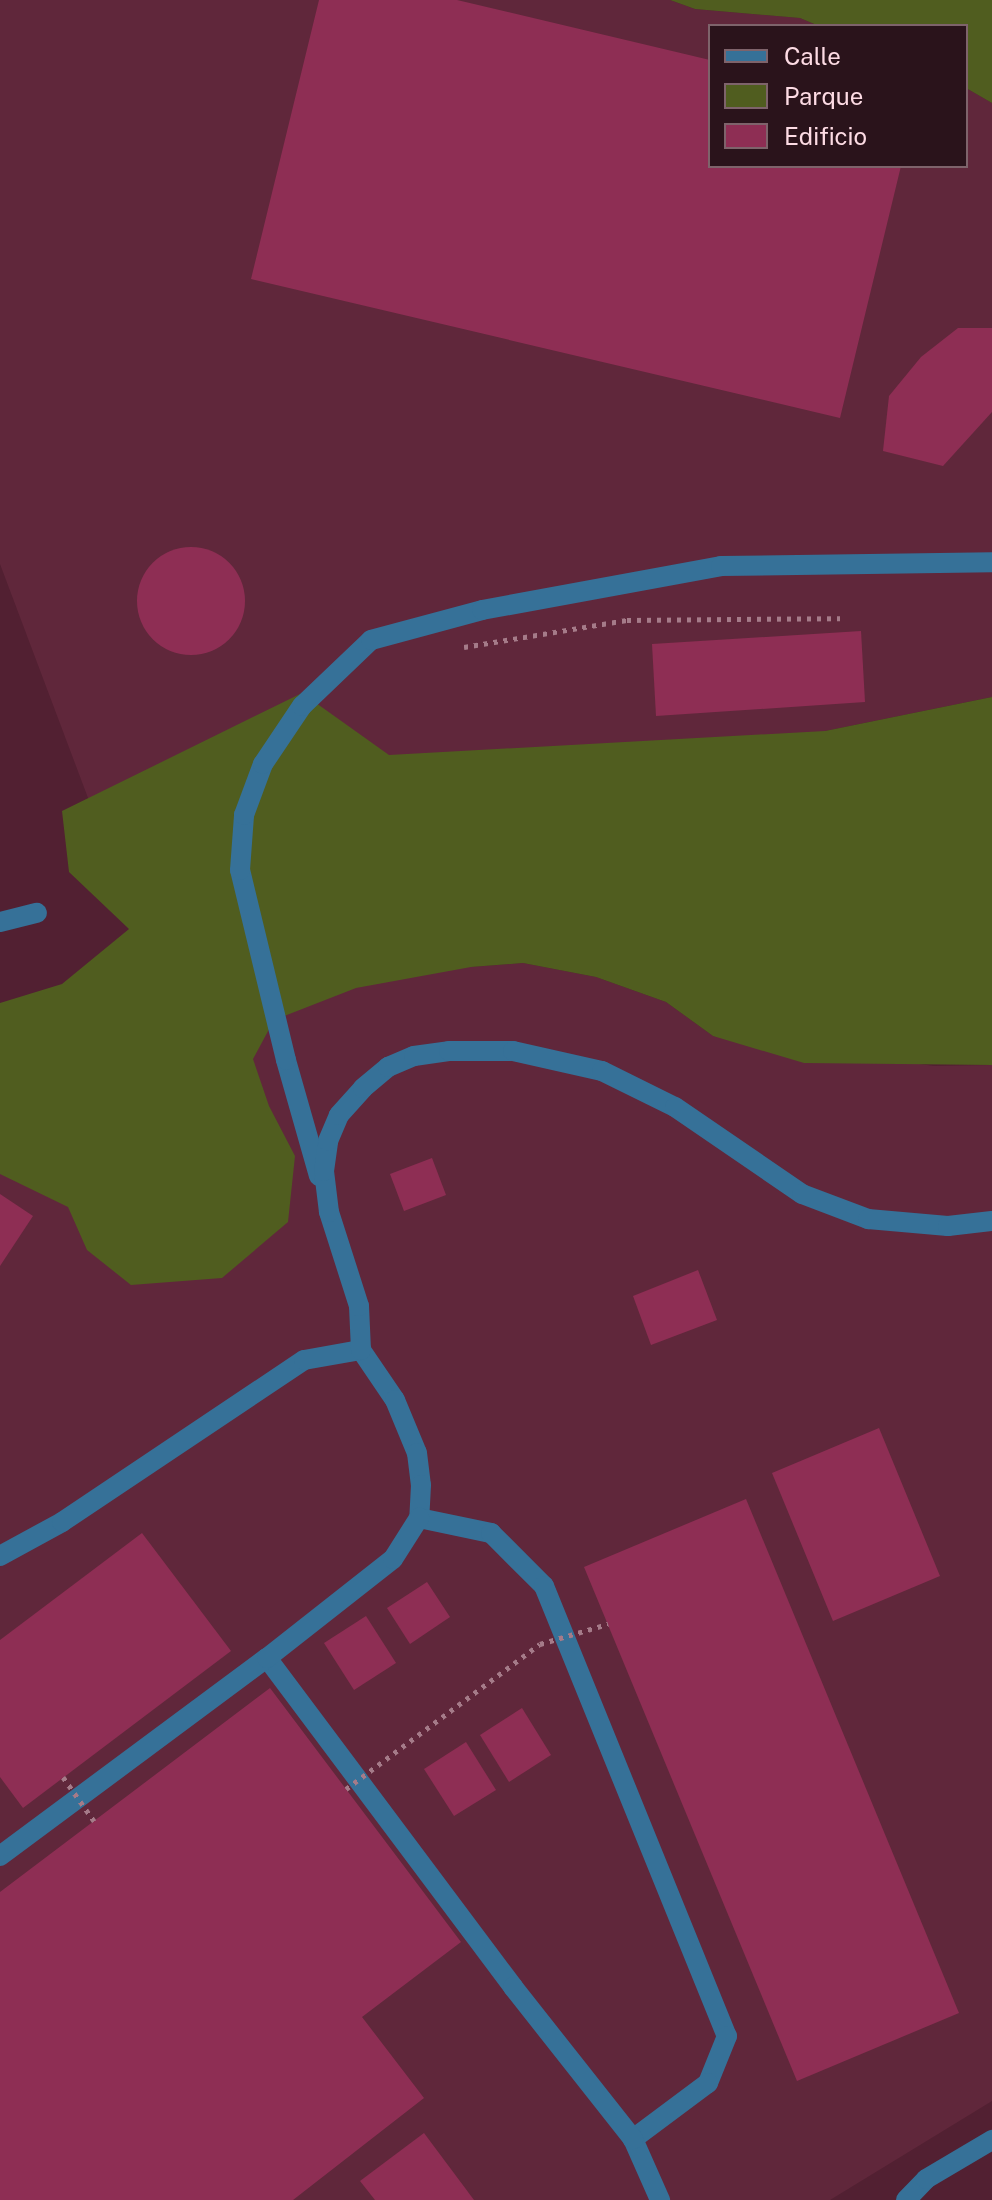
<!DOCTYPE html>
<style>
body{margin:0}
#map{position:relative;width:992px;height:2200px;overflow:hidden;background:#522032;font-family:"Public Sans",sans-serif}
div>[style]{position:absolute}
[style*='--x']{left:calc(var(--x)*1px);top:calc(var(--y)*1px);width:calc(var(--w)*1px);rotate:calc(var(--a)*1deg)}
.built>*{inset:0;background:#60273b}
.green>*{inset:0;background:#505d1f}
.building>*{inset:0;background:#8e2e54}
.round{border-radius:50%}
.path>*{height:5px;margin-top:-2.5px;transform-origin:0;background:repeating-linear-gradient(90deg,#a57b89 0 4px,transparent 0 10px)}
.minor>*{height:20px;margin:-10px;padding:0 10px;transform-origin:10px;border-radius:10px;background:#367198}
.path-bridge>*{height:5px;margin-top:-2.5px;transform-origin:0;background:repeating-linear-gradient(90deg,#a57b89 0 4px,transparent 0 10px)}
span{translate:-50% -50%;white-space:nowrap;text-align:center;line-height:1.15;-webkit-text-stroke:6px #2a131b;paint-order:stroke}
.legend{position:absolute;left:708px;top:24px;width:260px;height:144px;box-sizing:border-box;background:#2a131b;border:2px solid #7e636b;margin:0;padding:10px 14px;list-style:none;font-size:24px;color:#fddbe4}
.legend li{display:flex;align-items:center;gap:16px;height:40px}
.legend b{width:40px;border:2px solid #7e636b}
</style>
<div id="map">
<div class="built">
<div style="clip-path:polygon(0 0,670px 0,695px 9px,800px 18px,819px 26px,710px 26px,710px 166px,966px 166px,966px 88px,992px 103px,992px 697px,825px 731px,471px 967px,523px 963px,596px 977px,666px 1002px,713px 1036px,934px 1066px,992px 1065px,992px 2101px,830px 2200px,0 2200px,0 1072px,146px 952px,0 564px)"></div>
</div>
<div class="green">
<div style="clip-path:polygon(670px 0,992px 0,992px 103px,966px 88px,966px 26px,819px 26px,800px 18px,695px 9px)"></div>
<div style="clip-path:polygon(302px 693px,389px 755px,825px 731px,992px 697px,992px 1065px,804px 1063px,713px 1036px,666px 1002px,596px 977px,523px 963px,471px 967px,356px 988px,274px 1020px,253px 1059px,269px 1106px,295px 1156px,288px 1222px,222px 1278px,131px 1285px,87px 1250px,68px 1207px,0 1174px,0 1003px,62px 984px,129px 929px,69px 872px,62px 811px)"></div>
</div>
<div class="building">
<div style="clip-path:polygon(319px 0,457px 0,710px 60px,710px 166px,901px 166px,840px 418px,251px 279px)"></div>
<div style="clip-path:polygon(958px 328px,992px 328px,992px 412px,943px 466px,883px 451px,889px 396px,921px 357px)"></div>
<div class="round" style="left:137px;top:547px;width:108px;height:108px"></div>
<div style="clip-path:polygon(861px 631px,865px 702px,656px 716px,652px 644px)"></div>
<div style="clip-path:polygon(432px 1158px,446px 1195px,404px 1211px,390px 1174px)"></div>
<div style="clip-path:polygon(0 1194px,33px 1216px,0 1266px)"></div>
<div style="clip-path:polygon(698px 1270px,717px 1320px,651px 1345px,633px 1296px)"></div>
<div style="clip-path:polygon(879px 1428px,940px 1576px,833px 1621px,772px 1473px)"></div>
<div style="clip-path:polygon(746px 1499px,959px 2013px,797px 2081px,584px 1567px)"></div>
<div style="clip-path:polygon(142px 1533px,231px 1651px,23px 1808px,0 1777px,0 1640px)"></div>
<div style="clip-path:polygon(427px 1582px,450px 1617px,410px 1644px,387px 1608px)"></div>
<div style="clip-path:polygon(366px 1616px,396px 1663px,354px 1690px,324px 1643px)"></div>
<div style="clip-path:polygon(270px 1688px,461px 1942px,362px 2017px,424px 2098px,293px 2200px,0 2200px,0 1892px)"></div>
<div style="clip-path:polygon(522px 1708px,551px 1755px,509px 1782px,480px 1735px)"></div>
<div style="clip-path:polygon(466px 1742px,496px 1790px,454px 1816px,424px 1769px)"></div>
<div style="clip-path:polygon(424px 2133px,474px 2200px,375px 2200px,360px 2181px)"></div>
</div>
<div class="path">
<div style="--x:464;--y:647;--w:165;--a:-9.4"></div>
<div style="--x:627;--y:620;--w:213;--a:-0.5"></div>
</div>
<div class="minor">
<div style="--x:0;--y:922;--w:38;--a:-14"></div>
<div style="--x:319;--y:1176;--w:121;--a:-105.9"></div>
<div style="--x:286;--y:1060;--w:195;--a:-103.6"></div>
<div style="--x:240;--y:870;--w:55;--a:-85.8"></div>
<div style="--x:244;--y:815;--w:54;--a:-69.6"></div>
<div style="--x:263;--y:764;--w:70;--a:-56.1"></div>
<div style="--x:302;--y:706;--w:95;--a:-43.7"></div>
<div style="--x:371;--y:640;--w:115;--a:-15.1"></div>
<div style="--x:482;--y:610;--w:243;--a:-10.4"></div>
<div style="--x:721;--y:566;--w:271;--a:-0.8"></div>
<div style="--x:361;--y:1350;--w:60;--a:55.8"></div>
<div style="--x:395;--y:1400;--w:57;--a:67.5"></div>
<div style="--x:417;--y:1453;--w:32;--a:83"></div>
<div style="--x:421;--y:1485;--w:33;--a:93"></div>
<div style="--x:419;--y:1518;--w:74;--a:11.8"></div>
<div style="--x:491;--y:1533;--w:75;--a:45"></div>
<div style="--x:544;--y:1586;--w:486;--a:67.9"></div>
<div style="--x:727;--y:2036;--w:51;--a:112"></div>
<div style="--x:708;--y:2083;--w:94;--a:143.3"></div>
<div style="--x:633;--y:2139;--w:67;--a:66.1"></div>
<div style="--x:0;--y:1556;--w:71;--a:-28.7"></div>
<div style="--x:62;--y:1522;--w:291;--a:-33.8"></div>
<div style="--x:304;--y:1360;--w:58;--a:-10"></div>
<div style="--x:361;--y:1350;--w:44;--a:-92.6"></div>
<div style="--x:359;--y:1306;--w:99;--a:-107.7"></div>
<div style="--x:329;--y:1212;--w:41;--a:-97"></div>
<div style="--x:324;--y:1171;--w:30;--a:-82"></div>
<div style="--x:328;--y:1141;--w:28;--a:-67"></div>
<div style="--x:339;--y:1115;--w:36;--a:-48"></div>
<div style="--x:363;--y:1088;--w:33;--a:-40"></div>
<div style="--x:388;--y:1067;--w:28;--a:-23"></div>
<div style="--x:414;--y:1056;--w:35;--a:-8"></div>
<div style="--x:449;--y:1051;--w:64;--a:0"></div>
<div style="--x:513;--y:1051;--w:91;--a:12.7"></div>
<div style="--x:602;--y:1071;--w:81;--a:26.3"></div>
<div style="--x:675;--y:1107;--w:154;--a:34.4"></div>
<div style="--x:802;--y:1194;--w:71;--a:20.7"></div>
<div style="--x:868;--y:1219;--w:80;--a:5"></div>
<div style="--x:948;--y:1226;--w:44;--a:-6.5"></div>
<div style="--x:267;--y:1658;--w:411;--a:53.2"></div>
<div style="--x:513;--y:1987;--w:194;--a:51.7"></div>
<div style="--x:0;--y:1856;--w:332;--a:-36.6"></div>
<div style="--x:267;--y:1658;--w:160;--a:-38.2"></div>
<div style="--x:393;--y:1559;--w:49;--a:-57.6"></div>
<div style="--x:906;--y:2200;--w:29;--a:-46"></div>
<div style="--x:926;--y:2179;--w:77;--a:-30.6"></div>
</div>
<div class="path-bridge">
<div style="--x:63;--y:1777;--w:54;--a:54.8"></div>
<div style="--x:346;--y:1789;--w:242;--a:-36.8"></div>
<div style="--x:540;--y:1644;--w:71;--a:-16.4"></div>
</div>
<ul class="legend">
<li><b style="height:10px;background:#367198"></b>Calle</li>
<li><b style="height:22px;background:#505d1f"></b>Parque</li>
<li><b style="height:22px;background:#8e2e54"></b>Edificio</li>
</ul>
</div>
